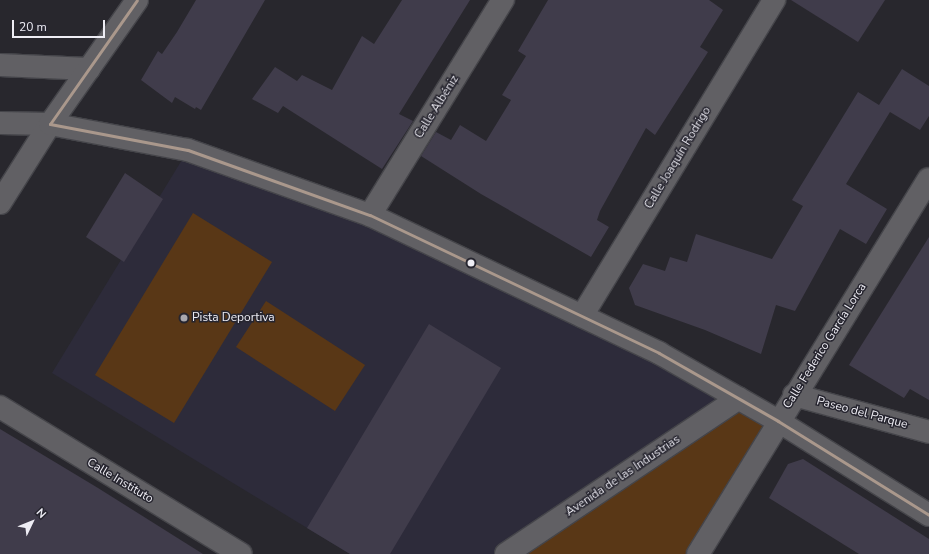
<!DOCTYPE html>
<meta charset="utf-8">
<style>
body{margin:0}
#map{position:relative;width:929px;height:554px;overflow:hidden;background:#28272d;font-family:"Nunito Sans",sans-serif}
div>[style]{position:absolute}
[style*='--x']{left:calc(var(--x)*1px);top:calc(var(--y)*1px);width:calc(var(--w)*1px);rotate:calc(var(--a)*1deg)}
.built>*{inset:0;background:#2d2b3a}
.green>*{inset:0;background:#593716}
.building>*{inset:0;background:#403c4b}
.roads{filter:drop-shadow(1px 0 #45454a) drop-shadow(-1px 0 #45454a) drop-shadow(0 1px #45454a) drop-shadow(0 -1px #45454a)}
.street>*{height:22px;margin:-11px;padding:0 11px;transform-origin:11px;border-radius:11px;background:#616064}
.bus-1>*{height:3px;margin:-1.5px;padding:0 1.5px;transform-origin:1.5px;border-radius:1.5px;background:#aa988c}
.dots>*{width:11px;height:11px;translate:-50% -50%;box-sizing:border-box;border:2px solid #26252f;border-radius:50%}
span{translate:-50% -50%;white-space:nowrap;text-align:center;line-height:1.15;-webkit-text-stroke:3px #26252f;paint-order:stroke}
.street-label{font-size:12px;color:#eeedf4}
.poi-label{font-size:12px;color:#eeedf4}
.left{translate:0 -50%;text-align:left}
.north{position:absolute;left:12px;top:502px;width:40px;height:40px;-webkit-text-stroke:3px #26252f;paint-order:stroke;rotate:47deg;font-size:11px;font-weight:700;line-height:16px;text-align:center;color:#eeedf4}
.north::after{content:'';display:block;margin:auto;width:14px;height:18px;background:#eeedf4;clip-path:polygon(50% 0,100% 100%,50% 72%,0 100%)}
.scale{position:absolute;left:12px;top:20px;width:93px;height:18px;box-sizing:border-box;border:2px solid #eeedf4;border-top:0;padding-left:5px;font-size:12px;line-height:14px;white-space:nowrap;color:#eeedf4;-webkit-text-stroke:3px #26252f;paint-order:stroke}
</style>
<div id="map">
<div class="built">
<div style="clip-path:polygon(188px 150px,370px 215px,730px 393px,506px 554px,350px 554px,52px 373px)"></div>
</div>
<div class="green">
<div style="clip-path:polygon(193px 213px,272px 262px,174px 423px,95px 375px)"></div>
<div style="clip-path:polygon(266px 301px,365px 365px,335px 411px,236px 347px)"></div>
<div style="clip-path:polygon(739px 398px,778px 421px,698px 554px,506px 554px)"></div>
</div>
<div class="building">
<div style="clip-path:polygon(196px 0,265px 0,201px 110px,196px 107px,195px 109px,175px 97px,172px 103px,141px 80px,158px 51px,162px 54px,177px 32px)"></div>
<div style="clip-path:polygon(402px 0,470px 0,399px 114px,413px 121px,382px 169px,283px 106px,278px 113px,252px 99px,275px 67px,297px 81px,302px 75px,332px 90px,362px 36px,374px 44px)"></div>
<div style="clip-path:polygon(548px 0,709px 0,723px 10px,700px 47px,708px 52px,655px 135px,646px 128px,600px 211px,597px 220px,609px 227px,591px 257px,481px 194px,421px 156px,436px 132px,451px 140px,460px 125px,486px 141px,511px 100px,502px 95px,526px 56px,518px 51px)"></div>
<div style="clip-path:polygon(791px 0,885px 0,858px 42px)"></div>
<div style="clip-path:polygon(902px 69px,929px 86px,929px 116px,920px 130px,890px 112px,846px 184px,887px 209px,866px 244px,840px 229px,795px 311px,776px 305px,761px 354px,705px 330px,635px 305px,629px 288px,643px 264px,665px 271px,670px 257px,687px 262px,696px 234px,772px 259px,803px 206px,792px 200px,858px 92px,879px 105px)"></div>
<div style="clip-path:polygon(125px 173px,163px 199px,124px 262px,86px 237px)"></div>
<div style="clip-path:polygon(929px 237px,929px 400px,910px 389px,904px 398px,849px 365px)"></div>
<div style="clip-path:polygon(429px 324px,501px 368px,390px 554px,350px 554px,307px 528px)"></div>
<div style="clip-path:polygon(0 429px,98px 488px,203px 554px,0 554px)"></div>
<div style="clip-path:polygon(803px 459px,929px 539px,929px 554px,859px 554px,769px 498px,788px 464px)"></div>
</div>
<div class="roads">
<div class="street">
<div style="--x:0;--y:65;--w:89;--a:2.6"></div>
<div style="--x:0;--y:123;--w:50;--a:1.1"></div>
<div style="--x:50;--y:124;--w:140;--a:10.7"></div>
<div style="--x:188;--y:150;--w:193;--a:19.7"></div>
<div style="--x:370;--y:215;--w:320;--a:25.5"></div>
<div style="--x:659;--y:353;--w:137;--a:29.7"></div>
<div style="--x:778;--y:421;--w:178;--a:31.9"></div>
<div style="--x:0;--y:203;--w:93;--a:-57.7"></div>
<div style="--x:50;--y:124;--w:151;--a:-54.9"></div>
<div style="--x:370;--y:215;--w:253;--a:-58.3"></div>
<div style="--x:582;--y:316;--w:370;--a:-58.7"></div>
<div style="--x:794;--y:395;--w:140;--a:15.3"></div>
<div style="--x:0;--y:407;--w:282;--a:31.4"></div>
<div style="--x:506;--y:554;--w:280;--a:-33.8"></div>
<div style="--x:698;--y:554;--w:440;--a:-58.4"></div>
</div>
</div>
<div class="bus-1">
<div style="--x:50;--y:124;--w:140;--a:10.7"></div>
<div style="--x:188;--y:150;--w:193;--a:19.7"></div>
<div style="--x:370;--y:215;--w:320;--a:25.5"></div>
<div style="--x:659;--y:353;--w:137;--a:29.7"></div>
<div style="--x:778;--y:421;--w:178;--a:31.9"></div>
<div style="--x:50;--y:124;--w:151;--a:-54.9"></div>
</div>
<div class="dots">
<div style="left:471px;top:263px;background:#eeedf4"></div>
<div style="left:184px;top:318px;background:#a9a8ae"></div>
</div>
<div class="street-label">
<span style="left:437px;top:107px;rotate:-58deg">Calle Albéniz</span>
<span style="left:678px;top:158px;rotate:-59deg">Calle Joaquín Rodrigo</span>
<span style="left:825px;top:346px;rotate:-58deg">Calle Federico García Lorca</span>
<span style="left:862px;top:413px;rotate:15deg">Paseo del Parque</span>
<span style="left:623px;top:476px;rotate:-34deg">Avenida de las Industrias</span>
<span style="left:120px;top:481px;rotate:31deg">Calle Instituto</span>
</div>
<div class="poi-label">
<span class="left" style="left:192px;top:318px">Pista Deportiva</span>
</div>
<div class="north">N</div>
<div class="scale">20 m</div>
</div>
